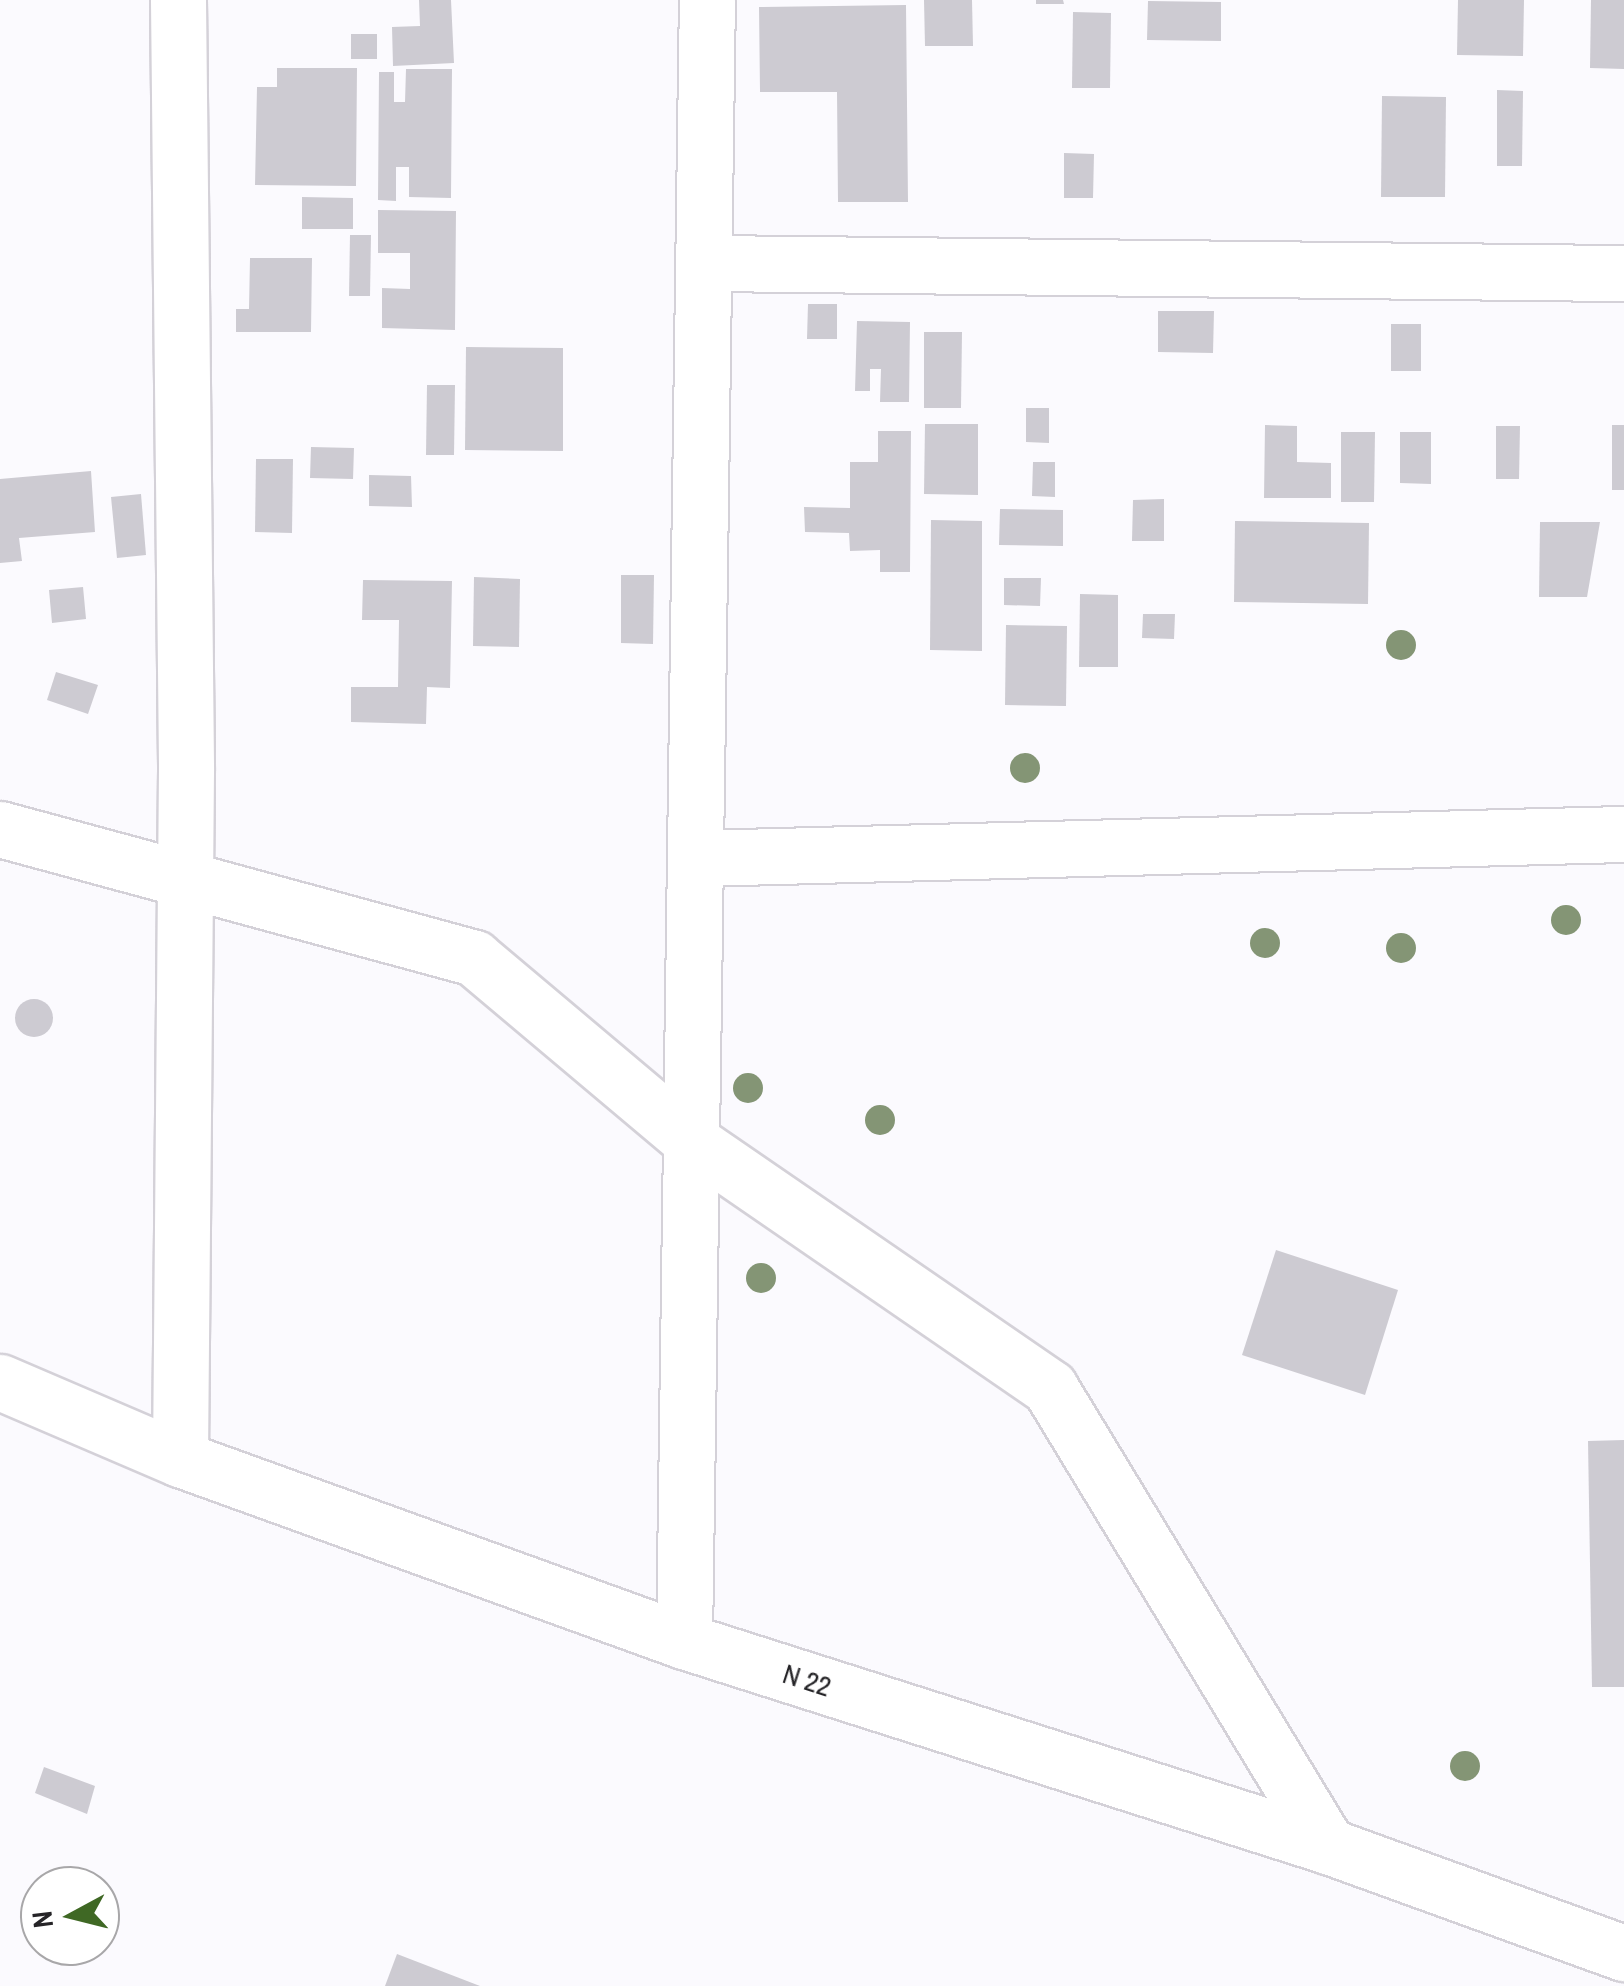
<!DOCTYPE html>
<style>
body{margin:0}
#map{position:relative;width:1624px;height:1986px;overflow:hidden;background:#fbfafe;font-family:"Archivo Narrow",sans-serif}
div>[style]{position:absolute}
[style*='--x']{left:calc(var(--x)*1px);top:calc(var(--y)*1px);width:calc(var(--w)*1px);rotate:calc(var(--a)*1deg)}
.building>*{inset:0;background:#cdcbd2}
.round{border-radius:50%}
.roads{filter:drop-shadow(2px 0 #d4d1d8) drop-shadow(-2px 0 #d4d1d8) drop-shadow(0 2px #d4d1d8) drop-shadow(0 -2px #d4d1d8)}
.minor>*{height:55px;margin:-27.5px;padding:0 27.5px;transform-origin:27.5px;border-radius:27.5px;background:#fff}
.primary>*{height:55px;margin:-27.5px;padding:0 27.5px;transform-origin:27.5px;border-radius:27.5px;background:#fff}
.trees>*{width:30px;height:30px;margin:-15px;border-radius:50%;background:#849575}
span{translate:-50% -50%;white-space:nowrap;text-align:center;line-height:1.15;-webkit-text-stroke:10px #fff;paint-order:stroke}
.street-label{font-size:28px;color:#252427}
.north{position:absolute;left:20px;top:1866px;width:100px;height:100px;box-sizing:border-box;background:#fff;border:2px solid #a8a7a9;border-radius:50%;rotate:263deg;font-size:28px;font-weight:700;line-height:40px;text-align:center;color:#252427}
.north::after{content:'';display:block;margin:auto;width:35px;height:45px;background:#3f6824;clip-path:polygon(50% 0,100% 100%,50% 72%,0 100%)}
</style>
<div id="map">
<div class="building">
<div style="clip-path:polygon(419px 0,451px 0,454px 63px,393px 66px,392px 27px,420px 26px)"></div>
<div style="clip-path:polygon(924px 0,972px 0,973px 46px,925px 46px)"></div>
<div style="clip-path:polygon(1036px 0,1063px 0,1064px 4px,1036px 4px)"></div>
<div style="clip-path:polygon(1458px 0,1524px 0,1523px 56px,1457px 55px)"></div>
<div style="clip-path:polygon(1591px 0,1624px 0,1624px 69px,1590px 68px)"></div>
<div style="clip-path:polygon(1148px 1px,1221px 2px,1221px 41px,1147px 40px)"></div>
<div style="clip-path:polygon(906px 5px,908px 202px,838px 202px,837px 92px,760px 92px,759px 7px)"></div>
<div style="clip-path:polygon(1073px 12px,1111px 13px,1110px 88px,1072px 88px)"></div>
<div style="clip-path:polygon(351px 34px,377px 34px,377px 59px,351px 59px)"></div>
<div style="clip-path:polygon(277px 68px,357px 68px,356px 186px,255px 185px,257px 87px,277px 87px)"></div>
<div style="clip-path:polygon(406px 69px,452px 69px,451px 198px,409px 197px,409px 167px,396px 167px,396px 201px,378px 200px,379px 72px,394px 72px,394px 102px,405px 102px)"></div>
<div style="clip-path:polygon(1497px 90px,1523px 91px,1522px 166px,1497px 166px)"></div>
<div style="clip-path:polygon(1382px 96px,1446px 97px,1445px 197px,1381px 197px)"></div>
<div style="clip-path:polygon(1064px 153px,1094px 154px,1093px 198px,1064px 198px)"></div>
<div style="clip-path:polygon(302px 197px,353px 198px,353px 229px,302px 229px)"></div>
<div style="clip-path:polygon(378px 210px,456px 211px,455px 330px,382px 328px,382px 288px,410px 289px,410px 253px,378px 253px)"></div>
<div style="clip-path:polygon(350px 235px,371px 235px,370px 296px,349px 296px)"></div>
<div style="clip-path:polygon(250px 258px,312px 258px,311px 332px,236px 332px,236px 309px,249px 309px)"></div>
<div style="clip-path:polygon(808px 304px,837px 304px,837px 339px,807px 339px)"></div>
<div style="clip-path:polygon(1158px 311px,1214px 311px,1213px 353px,1158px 352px)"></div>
<div style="clip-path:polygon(857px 321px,910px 322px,909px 402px,880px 402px,881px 369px,870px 369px,870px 391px,855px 391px)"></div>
<div style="clip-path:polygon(1391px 324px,1421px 324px,1421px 371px,1391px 371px)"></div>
<div style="clip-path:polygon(924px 332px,962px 332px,961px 408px,924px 408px)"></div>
<div style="clip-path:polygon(466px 347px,563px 348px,563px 451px,465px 450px)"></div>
<div style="clip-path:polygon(427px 385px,455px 385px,454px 455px,426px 455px)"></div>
<div style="clip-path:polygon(1026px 408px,1049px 408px,1049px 443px,1026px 442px)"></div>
<div style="clip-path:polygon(925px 424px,978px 424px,978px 495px,924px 494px)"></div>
<div style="clip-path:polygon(1265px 425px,1297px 426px,1297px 462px,1331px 463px,1331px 498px,1264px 498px)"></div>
<div style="clip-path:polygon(1612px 425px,1624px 425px,1624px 490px,1612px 490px)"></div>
<div style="clip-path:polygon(1496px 426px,1520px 426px,1519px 479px,1496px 479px)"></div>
<div style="clip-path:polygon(878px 431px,911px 431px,910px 572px,880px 572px,880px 550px,850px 551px,849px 533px,805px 532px,804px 507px,850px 508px,850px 462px,878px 462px)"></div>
<div style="clip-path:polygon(1341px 432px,1375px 432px,1374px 502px,1341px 502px)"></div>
<div style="clip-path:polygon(1400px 432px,1431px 432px,1431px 484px,1400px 483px)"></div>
<div style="clip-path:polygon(311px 447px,354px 448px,353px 479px,310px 478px)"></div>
<div style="clip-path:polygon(256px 459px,293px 459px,292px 533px,255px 532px)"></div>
<div style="clip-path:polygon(1033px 462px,1055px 462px,1055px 497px,1032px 496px)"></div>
<div style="clip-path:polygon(91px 471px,95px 532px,19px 538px,22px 561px,0 563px,0 479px)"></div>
<div style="clip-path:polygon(369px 475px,411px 476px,412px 507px,369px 506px)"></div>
<div style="clip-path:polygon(141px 494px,146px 555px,117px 558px,111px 497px)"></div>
<div style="clip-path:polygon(1164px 499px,1164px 541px,1132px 541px,1133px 500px)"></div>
<div style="clip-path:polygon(1000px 509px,1063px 510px,1063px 546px,999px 545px)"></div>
<div style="clip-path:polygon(931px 520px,982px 521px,982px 651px,930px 650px)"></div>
<div style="clip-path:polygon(1235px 521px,1369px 523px,1368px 604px,1234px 602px)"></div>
<div style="clip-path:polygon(1540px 522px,1600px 522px,1587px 597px,1539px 597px)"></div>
<div style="clip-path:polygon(621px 575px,654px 575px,653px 644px,621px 643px)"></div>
<div style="clip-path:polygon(474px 577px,520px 579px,519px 647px,473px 646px)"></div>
<div style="clip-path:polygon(1004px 578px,1041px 578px,1040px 606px,1004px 605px)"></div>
<div style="clip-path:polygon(363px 580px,452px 581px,450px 688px,427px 687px,426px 724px,351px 722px,351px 687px,398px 687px,399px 620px,362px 620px)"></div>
<div style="clip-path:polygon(83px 587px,86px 619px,52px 623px,49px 590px)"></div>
<div style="clip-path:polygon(1080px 594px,1118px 595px,1118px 667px,1079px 667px)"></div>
<div style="clip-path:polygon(1143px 614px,1175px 614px,1174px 639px,1142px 638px)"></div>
<div style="clip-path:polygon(1006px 625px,1067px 626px,1066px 706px,1005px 705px)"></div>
<div style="clip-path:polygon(56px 672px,98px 685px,88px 714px,47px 700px)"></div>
<div class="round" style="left:15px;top:999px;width:38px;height:38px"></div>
<div style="clip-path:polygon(1276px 1250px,1398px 1290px,1365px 1395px,1242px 1355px)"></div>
<div style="clip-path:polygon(1624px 1440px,1624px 1687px,1592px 1687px,1588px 1441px)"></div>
<div style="clip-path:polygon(44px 1767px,95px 1786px,87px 1814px,35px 1793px)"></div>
<div style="clip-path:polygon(397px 1954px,480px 1986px,385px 1986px)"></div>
</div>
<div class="roads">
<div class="minor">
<div style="--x:178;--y:0;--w:770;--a:89.4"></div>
<div style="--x:186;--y:770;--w:689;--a:90.5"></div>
<div style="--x:708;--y:263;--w:916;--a:0.63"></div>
<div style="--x:0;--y:829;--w:491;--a:15.2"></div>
<div style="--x:474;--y:958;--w:287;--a:40.1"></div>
<div style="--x:694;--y:1143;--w:432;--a:34.5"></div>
<div style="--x:1050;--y:1388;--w:536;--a:58.74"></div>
<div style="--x:700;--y:858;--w:924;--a:-1.49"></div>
<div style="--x:684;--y:1641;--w:1641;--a:-89.2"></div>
</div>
<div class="primary">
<div style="--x:0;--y:1382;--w:196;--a:23.2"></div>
<div style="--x:180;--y:1459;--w:536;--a:19.86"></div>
<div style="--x:684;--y:1641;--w:676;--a:17.66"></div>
<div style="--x:1328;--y:1846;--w:315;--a:19.9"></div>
</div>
</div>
<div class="trees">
<div style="left:1401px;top:645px"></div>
<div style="left:1025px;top:768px"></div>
<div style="left:1566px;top:920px"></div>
<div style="left:1265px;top:943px"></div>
<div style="left:1401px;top:948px"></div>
<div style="left:748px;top:1088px"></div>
<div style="left:880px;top:1120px"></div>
<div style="left:761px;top:1278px"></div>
<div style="left:1465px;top:1766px"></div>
</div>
<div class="street-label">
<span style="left:807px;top:1680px;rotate:18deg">N 22</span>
</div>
<div class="north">N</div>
</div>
